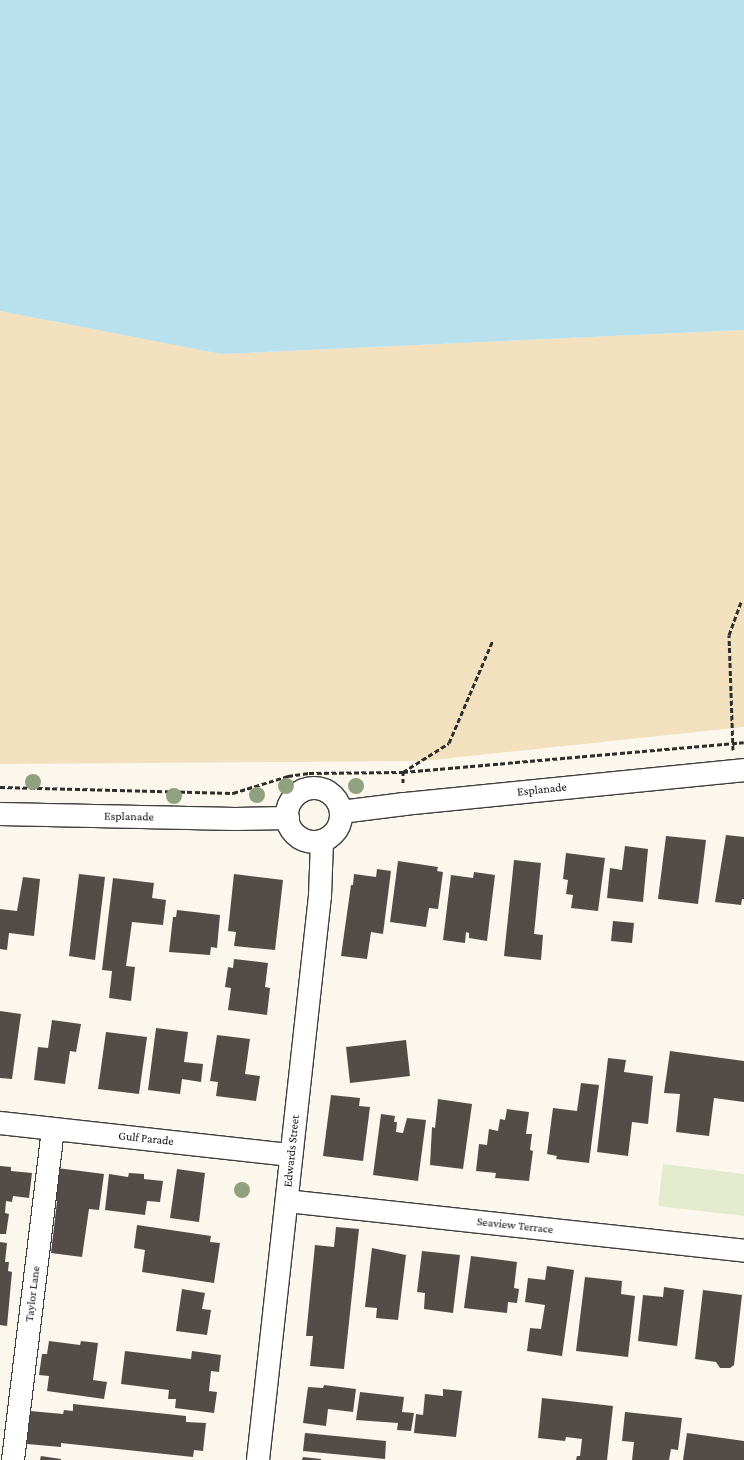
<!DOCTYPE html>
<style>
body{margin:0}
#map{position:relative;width:744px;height:1460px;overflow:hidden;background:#fcf7ed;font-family:"Crimson Pro",serif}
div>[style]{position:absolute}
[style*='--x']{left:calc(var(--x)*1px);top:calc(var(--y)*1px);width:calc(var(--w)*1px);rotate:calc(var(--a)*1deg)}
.sand>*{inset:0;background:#f2e0bf}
.pitch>*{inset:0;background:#e4ebcc}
.water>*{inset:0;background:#b8e0ed}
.building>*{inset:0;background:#534c49}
.path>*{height:3px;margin-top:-1.5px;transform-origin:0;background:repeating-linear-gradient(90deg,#2e2e2e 0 5px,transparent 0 7.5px)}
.roads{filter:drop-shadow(1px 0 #3f3f3f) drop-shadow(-1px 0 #3f3f3f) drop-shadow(0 1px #3f3f3f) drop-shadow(0 -1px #3f3f3f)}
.street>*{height:22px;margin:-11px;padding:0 11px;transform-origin:11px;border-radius:11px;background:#fff}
.street>.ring{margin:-11px;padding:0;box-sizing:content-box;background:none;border:22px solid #fff;border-radius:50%}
.trees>*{width:16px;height:16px;margin:-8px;border-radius:50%;background:#90a17f}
span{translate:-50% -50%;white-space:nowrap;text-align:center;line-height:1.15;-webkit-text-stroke:5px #fff;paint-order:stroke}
.street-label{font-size:12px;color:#0c0c0c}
</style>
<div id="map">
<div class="sand">
<div style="clip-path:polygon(0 311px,221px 354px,744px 330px,744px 727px,422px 761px,0 764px)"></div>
</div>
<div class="pitch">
<div style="clip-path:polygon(663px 1164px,744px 1174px,744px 1216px,658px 1206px)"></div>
</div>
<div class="water">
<div style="clip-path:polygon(0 0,744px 0,744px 330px,221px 354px,0 311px)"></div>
</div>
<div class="building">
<div style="clip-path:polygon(726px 835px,744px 837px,744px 899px,742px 899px,741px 905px,715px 902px)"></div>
<div style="clip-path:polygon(666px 836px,706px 840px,698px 904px,658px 899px)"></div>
<div style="clip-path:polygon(625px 846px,648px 849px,643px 902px,607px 898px,610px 868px,622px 870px)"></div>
<div style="clip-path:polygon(566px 853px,605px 858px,598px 911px,571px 908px,573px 895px,566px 894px,568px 880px,563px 879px)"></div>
<div style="clip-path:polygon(514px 860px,541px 863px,534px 934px,543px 935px,541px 960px,504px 956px)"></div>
<div style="clip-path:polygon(398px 861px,438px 867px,437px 871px,443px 872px,438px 909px,429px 908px,426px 927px,390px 922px)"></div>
<div style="clip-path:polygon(377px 869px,391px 871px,383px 934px,371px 932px,367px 959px,341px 956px,351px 885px,353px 885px,354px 874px,376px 877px)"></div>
<div style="clip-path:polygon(474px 872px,495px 875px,487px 941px,469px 938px,469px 933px,466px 932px,465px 943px,443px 940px,451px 875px,473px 878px)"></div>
<div style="clip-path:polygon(79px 874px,105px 877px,95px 960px,69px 956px)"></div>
<div style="clip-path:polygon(234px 874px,283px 880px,275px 950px,234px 946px,236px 932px,228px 931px)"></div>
<div style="clip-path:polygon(23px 877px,40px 879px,34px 936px,9px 933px,7px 950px,0 949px,0 909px,17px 911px)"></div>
<div style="clip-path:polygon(113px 878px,154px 883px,152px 898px,166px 900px,163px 925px,132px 922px,126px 966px,135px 967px,131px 1001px,109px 998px,112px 971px,102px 970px)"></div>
<div style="clip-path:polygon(177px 910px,220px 915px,217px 948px,211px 947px,210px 955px,169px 952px,173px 917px,176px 917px)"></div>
<div style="clip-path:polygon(613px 921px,634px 923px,632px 943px,611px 941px)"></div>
<div style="clip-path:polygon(234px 959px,268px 963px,265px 987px,270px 988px,267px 1015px,228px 1010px,231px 988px,225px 987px,228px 967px,233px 968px)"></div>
<div style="clip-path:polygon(0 1011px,21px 1014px,12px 1079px,0 1078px)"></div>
<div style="clip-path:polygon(52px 1020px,81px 1024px,76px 1052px,70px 1051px,65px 1084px,34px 1080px,38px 1047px,48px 1048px)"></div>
<div style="clip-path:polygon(156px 1028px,188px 1032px,184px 1062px,203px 1064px,201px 1082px,182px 1079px,180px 1094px,148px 1090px)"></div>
<div style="clip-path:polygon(106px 1032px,147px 1037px,139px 1094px,98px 1089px)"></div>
<div style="clip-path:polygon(217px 1035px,250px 1039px,245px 1074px,260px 1076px,256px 1101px,216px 1096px,218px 1082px,210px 1081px)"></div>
<div style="clip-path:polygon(406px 1040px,410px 1076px,350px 1083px,346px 1047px)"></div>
<div style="clip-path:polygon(670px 1051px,744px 1061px,744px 1102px,714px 1098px,709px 1136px,676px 1132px,680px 1094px,664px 1093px)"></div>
<div style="clip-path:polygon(608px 1058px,626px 1060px,624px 1072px,653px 1076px,648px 1124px,632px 1122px,628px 1156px,597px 1152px)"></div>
<div style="clip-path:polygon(581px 1083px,599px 1085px,589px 1163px,556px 1159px,557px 1156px,547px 1154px,553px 1108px,577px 1111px)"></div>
<div style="clip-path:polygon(331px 1095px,360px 1098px,359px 1106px,370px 1107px,363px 1161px,323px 1156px)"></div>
<div style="clip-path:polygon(438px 1099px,472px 1104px,463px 1169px,430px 1165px,432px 1127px,435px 1128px)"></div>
<div style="clip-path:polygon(507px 1109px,529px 1112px,526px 1134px,532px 1134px,530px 1150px,533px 1151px,529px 1181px,495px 1178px,496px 1173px,476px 1171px,479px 1144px,487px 1145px,489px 1129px,498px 1131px,500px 1119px,505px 1120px)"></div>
<div style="clip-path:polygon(381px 1114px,395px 1116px,394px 1122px,397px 1122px,396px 1132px,403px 1133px,407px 1118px,426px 1120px,418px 1181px,373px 1175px)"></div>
<div style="clip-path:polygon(0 1166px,11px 1167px,11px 1171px,32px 1173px,29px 1198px,13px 1196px,12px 1202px,6px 1201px,5px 1213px,9px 1214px,6px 1234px,0 1234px)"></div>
<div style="clip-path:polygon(57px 1168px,104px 1174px,99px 1210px,89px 1209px,82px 1257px,51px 1253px,57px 1201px,53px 1200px)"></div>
<div style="clip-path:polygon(177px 1169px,205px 1173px,199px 1222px,170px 1218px)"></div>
<div style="clip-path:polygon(129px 1173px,144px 1174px,144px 1179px,163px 1181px,160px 1202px,147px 1201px,145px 1215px,105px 1210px,109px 1174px,128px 1177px)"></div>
<div style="clip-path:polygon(137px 1225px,211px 1236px,210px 1242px,220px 1243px,214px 1283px,142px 1272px,145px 1250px,134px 1248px)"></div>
<div style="clip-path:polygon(336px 1227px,359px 1229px,344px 1369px,310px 1366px,313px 1336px,306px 1336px,315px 1245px,334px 1247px)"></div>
<div style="clip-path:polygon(0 1242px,7px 1243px,5px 1262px,9px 1262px,8px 1271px,12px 1272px,7px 1326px,0 1325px)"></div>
<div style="clip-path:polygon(372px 1248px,406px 1255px,398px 1320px,376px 1318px,377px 1308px,365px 1307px)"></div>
<div style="clip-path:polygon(422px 1251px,460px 1255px,453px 1313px,424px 1309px,425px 1293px,417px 1292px)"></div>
<div style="clip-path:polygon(471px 1256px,517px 1262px,514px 1288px,519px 1289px,517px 1303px,508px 1302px,507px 1313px,464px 1308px)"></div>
<div style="clip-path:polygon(547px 1266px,574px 1270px,562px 1356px,527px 1351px,530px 1328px,541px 1329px,545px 1305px,525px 1302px,528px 1278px,545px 1280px)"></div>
<div style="clip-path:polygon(585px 1277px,622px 1281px,621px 1294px,635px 1296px,628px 1357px,576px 1351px)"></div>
<div style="clip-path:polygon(664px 1287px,684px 1290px,677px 1346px,638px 1341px,643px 1295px,663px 1297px)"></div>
<div style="clip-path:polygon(182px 1289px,205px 1293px,202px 1309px,211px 1310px,207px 1335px,176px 1331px)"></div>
<div style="clip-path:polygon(703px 1290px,742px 1295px,734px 1365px,730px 1368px,720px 1368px,716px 1362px,695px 1359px)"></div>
<div style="clip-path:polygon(49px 1341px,80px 1345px,81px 1341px,98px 1343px,93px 1380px,107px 1382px,104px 1399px,47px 1391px,49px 1376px,39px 1375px,42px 1354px,47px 1354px)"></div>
<div style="clip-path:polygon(125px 1351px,191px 1359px,192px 1351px,221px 1355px,219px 1372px,211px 1371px,209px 1391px,217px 1392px,214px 1413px,175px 1408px,176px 1399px,168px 1399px,169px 1390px,121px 1384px)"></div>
<div style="clip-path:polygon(324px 1385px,356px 1389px,353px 1412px,328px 1409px,326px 1426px,303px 1423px,308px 1387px,323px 1388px)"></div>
<div style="clip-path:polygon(443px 1389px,462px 1391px,456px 1437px,414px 1433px,416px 1414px,423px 1415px,425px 1394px,443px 1396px)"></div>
<div style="clip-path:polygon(360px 1392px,404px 1397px,402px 1412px,414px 1413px,411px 1431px,397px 1430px,398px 1423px,356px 1420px)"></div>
<div style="clip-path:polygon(542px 1398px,613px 1406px,607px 1460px,576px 1460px,577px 1456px,580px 1456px,582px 1439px,566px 1437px,565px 1441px,538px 1438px)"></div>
<div style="clip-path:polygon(73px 1404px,186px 1416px,186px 1422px,206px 1423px,203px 1451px,194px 1450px,193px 1457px,61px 1443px,61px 1447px,27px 1444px,30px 1411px,63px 1414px,64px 1410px,73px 1411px)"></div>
<div style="clip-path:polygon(625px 1412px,682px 1418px,678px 1450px,671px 1449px,669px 1460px,632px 1460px,634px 1442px,622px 1441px)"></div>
<div style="clip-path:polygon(305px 1433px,386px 1441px,385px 1459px,303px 1451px)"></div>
<div style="clip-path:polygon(687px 1433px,744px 1441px,744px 1460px,683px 1460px)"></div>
<div style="clip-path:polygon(41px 1456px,61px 1459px,61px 1460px,40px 1460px)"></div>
<div style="clip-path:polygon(303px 1457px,321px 1459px,321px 1460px,302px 1460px)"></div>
</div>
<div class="path">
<div style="--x:733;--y:750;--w:115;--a:-92"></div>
<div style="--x:729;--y:635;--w:35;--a:-70"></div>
<div style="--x:403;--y:783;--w:11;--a:-90"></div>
<div style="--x:403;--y:772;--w:54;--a:-32.2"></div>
<div style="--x:449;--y:743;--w:112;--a:-66.9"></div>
<div style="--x:0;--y:787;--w:233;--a:1.5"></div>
<div style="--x:233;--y:793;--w:58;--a:-17.2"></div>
<div style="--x:288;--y:776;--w:21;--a:-8"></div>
<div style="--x:309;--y:773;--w:94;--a:-0.6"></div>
<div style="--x:403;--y:772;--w:342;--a:-5"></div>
</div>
<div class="roads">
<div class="street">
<div class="ring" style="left:287px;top:788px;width:32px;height:32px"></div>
<div style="--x:341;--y:812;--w:64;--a:-7.2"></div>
<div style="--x:404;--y:804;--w:342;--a:-5.7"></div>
<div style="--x:0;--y:814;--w:235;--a:1.2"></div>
<div style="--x:235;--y:819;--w:53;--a:-1.1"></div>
<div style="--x:0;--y:1123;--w:293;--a:6.3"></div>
<div style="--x:287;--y:1201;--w:460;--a:6.2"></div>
<div style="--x:13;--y:1460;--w:333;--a:-83.1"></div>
<div style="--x:258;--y:1460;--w:567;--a:-83.73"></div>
<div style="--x:320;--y:896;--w:55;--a:-87.9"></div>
</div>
</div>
<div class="trees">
<div style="left:33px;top:782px"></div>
<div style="left:286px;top:786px"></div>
<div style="left:356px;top:786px"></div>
<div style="left:257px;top:795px"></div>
<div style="left:174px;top:796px"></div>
<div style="left:242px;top:1190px"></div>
</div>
<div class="street-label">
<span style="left:542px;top:790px;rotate:-6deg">Esplanade</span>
<span style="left:129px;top:817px;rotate:1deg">Esplanade</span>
<span style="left:146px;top:1139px;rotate:6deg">Gulf Parade</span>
<span style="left:292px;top:1151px;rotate:-84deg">Edwards Street</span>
<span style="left:515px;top:1226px;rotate:6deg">Seaview Terrace</span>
<span style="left:33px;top:1294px;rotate:-83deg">Taylor Lane</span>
</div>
</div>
